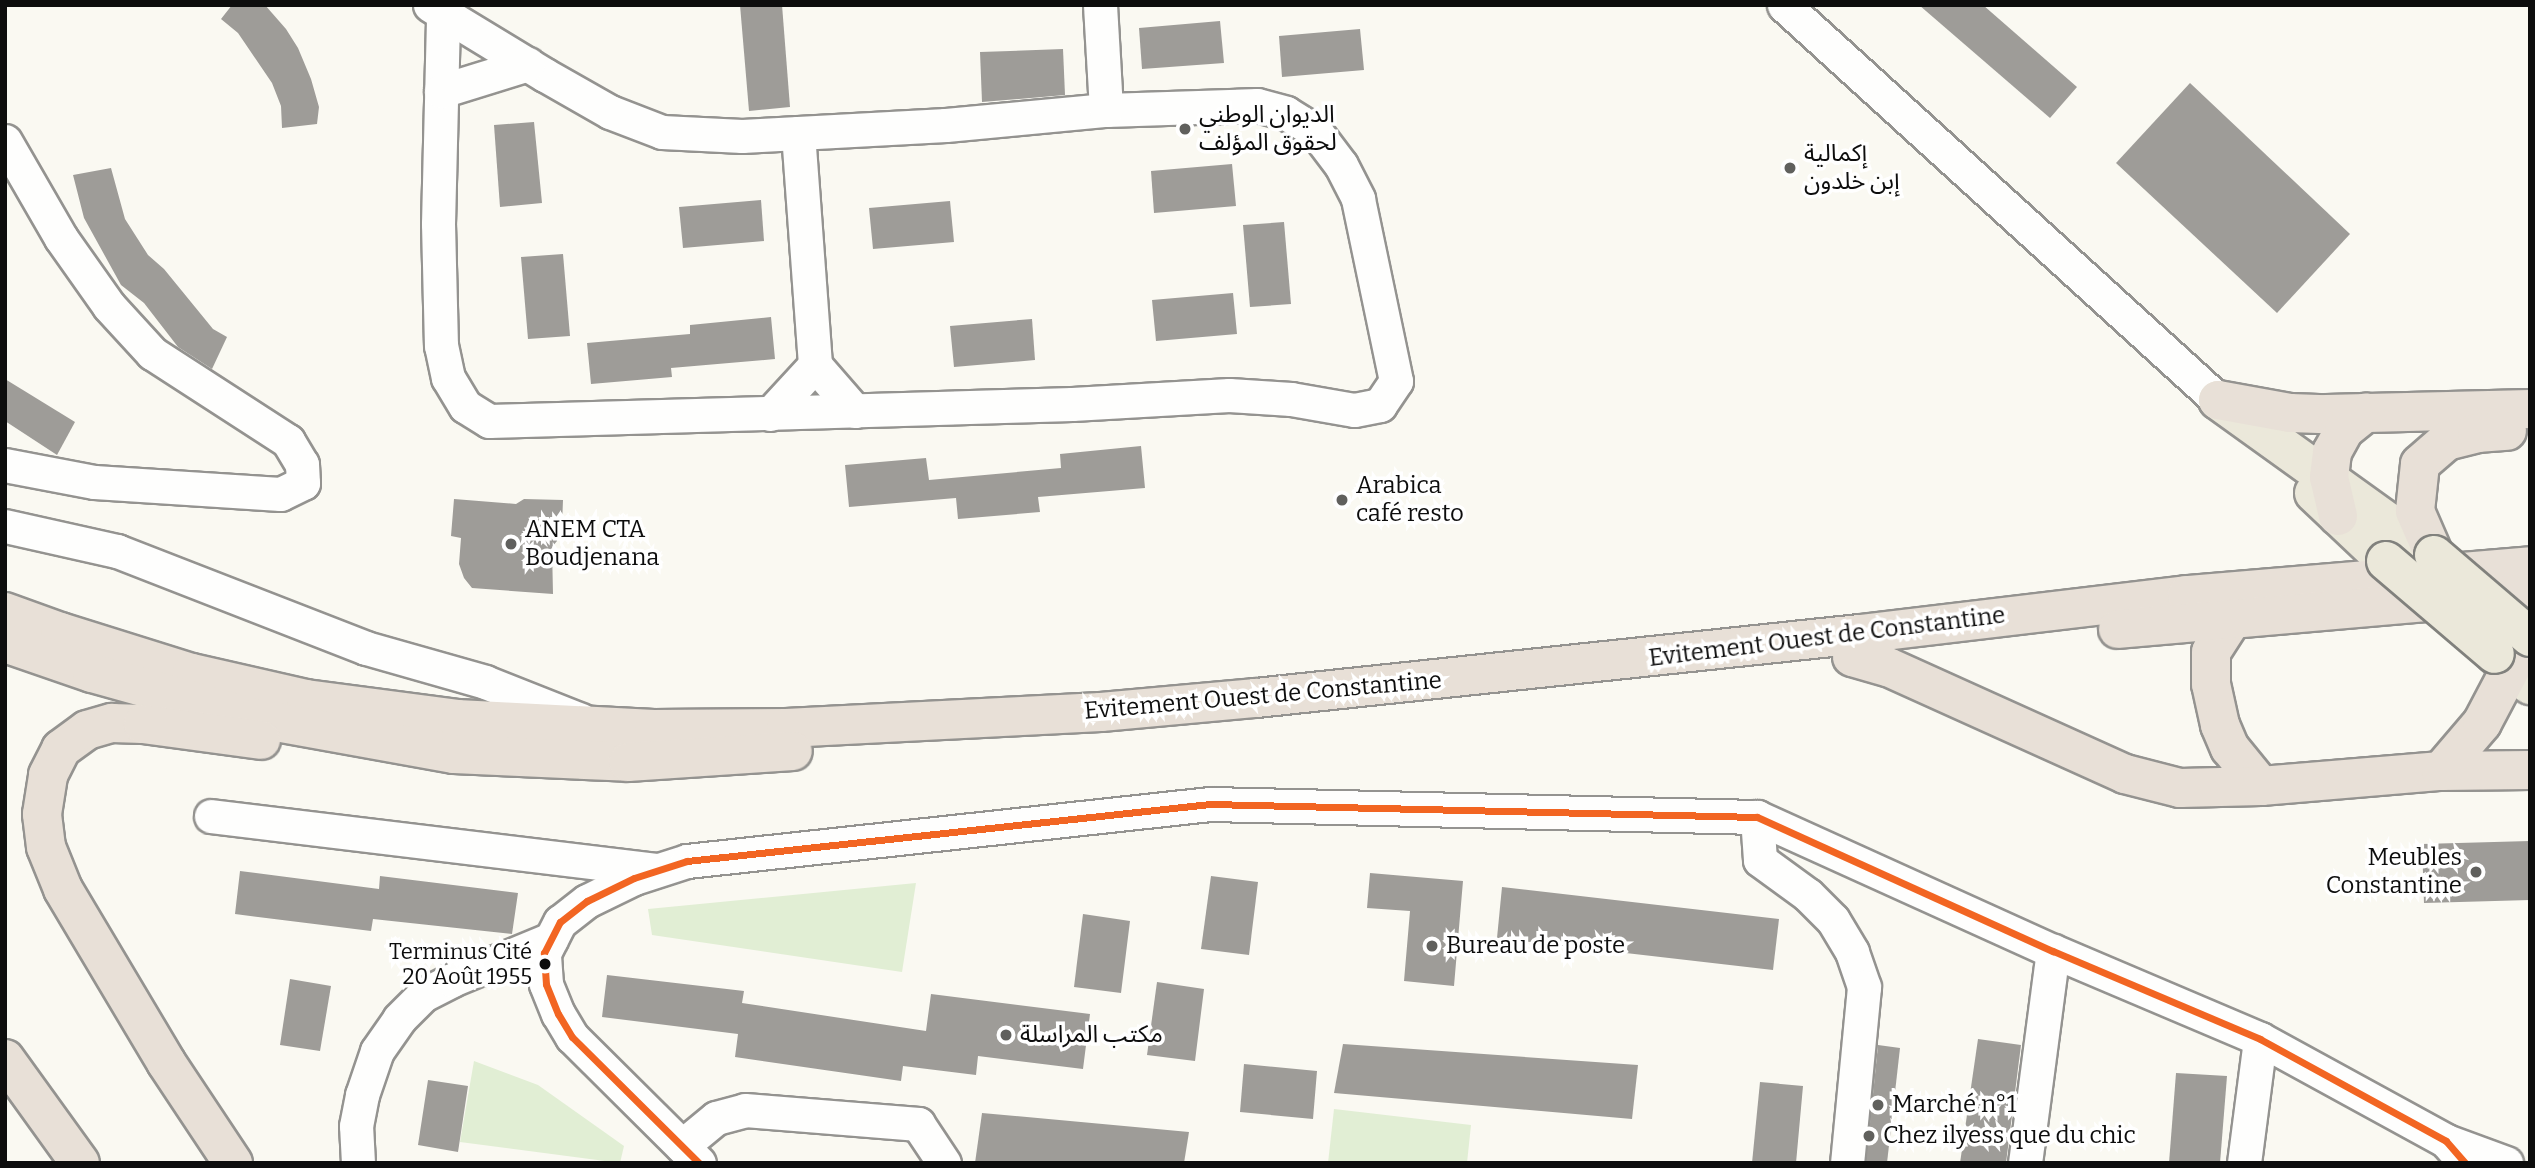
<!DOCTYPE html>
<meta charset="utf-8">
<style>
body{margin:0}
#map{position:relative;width:2535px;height:1168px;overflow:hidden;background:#faf9f2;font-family:Bitter,"Noto Sans Arabic",serif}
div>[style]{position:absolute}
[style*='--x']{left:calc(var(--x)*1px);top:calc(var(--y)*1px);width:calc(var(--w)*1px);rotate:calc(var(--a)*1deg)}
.green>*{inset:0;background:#e1eed4}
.building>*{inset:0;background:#9e9c98}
.roads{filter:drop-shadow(2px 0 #949390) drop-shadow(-2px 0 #949390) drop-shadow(0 2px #949390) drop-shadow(0 -2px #949390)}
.minor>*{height:33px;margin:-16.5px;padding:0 16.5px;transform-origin:16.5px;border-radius:16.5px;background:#fefefd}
.major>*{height:38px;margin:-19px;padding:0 19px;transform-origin:19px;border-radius:19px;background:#ebe8da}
.highway>*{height:38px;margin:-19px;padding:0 19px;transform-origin:19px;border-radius:19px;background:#e8e0d7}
.bridges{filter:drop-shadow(2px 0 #81817d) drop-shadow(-2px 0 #81817d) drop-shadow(0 2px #81817d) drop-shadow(0 -2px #81817d)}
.major-bridge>*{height:38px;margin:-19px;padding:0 19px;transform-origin:19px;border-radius:19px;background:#ebe8da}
.bus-1>*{height:7px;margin:-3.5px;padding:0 3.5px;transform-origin:3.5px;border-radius:3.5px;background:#f26522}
.dots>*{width:19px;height:19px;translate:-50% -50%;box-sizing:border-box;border:4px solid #fff;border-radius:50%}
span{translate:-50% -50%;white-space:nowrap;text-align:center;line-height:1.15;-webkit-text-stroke:7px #fff;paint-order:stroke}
.bus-label{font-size:22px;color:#0d0d0d}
.right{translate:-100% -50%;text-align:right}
.poi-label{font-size:24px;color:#0d0d0d}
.left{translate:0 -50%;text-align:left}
.street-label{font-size:24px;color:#0d0d0d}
.frame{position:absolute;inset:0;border:7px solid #0d0d0d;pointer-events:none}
</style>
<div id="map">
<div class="green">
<div style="clip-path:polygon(916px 883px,902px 972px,652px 935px,648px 909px)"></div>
<div style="clip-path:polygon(474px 1061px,538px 1085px,624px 1146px,620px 1163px,460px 1142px)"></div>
<div style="clip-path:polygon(1334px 1109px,1471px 1125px,1467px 1163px,1328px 1163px)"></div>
</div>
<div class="building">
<div style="clip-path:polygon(232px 5px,265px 5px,286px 29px,298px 48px,311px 79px,319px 107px,317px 124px,282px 128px,281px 106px,272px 83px,238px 33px,221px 19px)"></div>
<div style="clip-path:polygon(740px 5px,782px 5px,790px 107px,749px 111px)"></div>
<div style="clip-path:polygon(1919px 5px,1983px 5px,2077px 87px,2050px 118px)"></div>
<div style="clip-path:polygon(1220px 21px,1224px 63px,1142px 69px,1139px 28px)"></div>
<div style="clip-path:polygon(1360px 29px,1364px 70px,1282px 77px,1279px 36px)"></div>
<div style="clip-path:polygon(1063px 49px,1065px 95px,982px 102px,980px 52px)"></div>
<div style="clip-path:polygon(2190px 83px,2350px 234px,2277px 313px,2116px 163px)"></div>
<div style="clip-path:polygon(534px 122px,542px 203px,500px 207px,494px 125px)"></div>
<div style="clip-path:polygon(1232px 164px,1236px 206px,1154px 213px,1151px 171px)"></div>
<div style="clip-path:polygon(111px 168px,125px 219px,148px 255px,164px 269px,213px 329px,227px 337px,212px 369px,178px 347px,144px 303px,121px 285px,84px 218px,73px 175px)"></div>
<div style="clip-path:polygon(761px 200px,764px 241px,683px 248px,679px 207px)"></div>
<div style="clip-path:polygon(950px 201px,954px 242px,873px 249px,869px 208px)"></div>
<div style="clip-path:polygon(1284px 222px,1291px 304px,1250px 307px,1243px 225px)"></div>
<div style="clip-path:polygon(563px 254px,570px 336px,528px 339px,521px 257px)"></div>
<div style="clip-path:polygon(1233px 293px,1237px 334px,1156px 341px,1152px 300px)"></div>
<div style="clip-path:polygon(771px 317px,775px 359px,671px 368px,672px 377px,591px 384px,587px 343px,690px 334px,690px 325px)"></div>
<div style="clip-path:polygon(1032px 319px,1035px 360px,954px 367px,950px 326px)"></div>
<div style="clip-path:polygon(5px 379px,75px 422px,57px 455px,5px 421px)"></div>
<div style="clip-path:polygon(1141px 446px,1145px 488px,1038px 497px,1040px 512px,958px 519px,956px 498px,849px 507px,845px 465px,926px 458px,929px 480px,1061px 468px,1060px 454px)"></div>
<div style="clip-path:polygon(454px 499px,516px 504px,524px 499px,563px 500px,562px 526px,556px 530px,557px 541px,552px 547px,553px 594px,472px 588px,464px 578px,459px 564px,461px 538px,451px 536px)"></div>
<div style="clip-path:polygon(2530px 841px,2530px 900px,2424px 903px,2422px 844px)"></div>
<div style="clip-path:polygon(240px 871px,379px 889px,380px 876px,518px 893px,512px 934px,373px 919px,371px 931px,235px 914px)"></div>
<div style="clip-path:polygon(1370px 873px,1463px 881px,1454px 986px,1404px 981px,1410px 911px,1367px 908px)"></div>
<div style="clip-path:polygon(1211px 876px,1258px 882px,1249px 955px,1201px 949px)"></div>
<div style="clip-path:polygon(1502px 887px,1779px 919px,1773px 970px,1497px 938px)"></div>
<div style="clip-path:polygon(1083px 914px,1130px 921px,1121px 993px,1074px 987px)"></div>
<div style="clip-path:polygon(607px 975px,744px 991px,742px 1003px,926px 1031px,931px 994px,1090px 1014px,1083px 1069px,978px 1056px,976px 1075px,903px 1066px,901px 1081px,735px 1057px,738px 1034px,602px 1017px)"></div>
<div style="clip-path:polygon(290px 979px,331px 986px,320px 1051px,280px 1045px)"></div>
<div style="clip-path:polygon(1157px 982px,1204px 989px,1195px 1061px,1147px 1055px)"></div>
<div style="clip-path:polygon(1978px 1039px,2021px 1045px,2006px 1163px,1960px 1163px)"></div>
<div style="clip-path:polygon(1343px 1044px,1638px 1065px,1632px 1119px,1334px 1093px)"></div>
<div style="clip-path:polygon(1878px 1045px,1900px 1048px,1887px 1163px,1866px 1163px)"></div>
<div style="clip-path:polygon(1244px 1064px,1317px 1071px,1313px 1119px,1240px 1112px)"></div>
<div style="clip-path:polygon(2176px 1073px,2227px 1076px,2220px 1163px,2169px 1163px)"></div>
<div style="clip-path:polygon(428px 1080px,468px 1086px,458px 1152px,418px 1145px)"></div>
<div style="clip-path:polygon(1760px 1082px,1803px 1086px,1796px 1163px,1752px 1163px)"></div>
<div style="clip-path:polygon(982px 1113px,1189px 1132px,1184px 1163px,975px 1163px)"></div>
</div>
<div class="roads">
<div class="minor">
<div style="--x:430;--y:5;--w:15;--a:32"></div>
<div style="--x:443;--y:13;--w:119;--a:31.3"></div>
<div style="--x:545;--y:75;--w:75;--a:29.6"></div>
<div style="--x:610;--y:112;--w:56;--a:21"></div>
<div style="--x:662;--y:132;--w:80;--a:2.9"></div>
<div style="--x:742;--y:136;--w:204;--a:-3.1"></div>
<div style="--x:946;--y:125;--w:161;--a:-5.4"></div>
<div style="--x:1106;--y:110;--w:151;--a:-1.9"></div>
<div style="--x:1257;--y:105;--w:30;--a:15"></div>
<div style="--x:1286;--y:113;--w:36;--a:32"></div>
<div style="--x:1316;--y:132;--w:41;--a:52.9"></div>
<div style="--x:1341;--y:165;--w:38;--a:63"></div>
<div style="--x:1358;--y:199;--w:186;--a:78.2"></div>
<div style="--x:1396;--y:381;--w:29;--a:124"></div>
<div style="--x:1380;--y:405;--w:26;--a:169"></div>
<div style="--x:1354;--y:410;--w:64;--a:-170.1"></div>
<div style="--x:1291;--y:399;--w:62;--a:-176.3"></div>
<div style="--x:1229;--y:395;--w:157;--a:176.7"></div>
<div style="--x:1072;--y:404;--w:583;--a:178.33"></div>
<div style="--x:489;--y:421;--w:28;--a:-148"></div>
<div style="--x:465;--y:406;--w:33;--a:-121"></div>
<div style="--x:448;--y:378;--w:33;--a:-102"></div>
<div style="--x:441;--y:346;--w:122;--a:-91.4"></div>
<div style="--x:438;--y:224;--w:211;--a:-88.6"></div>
<div style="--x:443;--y:13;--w:8;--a:-97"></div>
<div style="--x:1100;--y:5;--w:105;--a:86.7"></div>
<div style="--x:1784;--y:5;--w:587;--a:42.31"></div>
<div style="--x:441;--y:91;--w:91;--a:-17.2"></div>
<div style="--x:798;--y:133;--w:233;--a:85.8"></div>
<div style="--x:5;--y:141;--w:112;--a:60"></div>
<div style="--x:61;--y:238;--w:83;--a:54.8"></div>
<div style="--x:109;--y:306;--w:64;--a:47.5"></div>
<div style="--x:152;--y:353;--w:162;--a:32.9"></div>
<div style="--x:288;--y:441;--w:27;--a:59"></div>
<div style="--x:302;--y:464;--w:19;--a:87"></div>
<div style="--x:303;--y:483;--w:25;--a:154"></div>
<div style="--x:280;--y:494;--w:186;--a:-176.3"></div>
<div style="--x:94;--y:482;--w:91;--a:-169.2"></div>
<div style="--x:770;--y:414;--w:67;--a:-47.4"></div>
<div style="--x:815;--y:365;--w:61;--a:49"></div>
<div style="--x:5;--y:526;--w:115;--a:12.6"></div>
<div style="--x:117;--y:551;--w:267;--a:21.3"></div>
<div style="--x:366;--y:648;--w:124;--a:15.9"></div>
<div style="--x:485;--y:682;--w:103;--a:21.6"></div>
<div style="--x:211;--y:816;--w:448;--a:6.9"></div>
<div style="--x:1757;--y:817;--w:43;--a:86"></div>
<div style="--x:1760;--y:860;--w:59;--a:36.1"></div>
<div style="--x:1808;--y:895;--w:35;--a:45"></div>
<div style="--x:1833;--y:920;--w:37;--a:59"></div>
<div style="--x:1852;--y:952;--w:37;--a:71"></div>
<div style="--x:1864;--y:987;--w:177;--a:95.5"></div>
<div style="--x:2446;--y:1141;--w:64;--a:20.1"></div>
<div style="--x:682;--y:1146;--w:44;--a:-39.5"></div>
<div style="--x:716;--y:1118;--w:30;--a:-15"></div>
<div style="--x:745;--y:1110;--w:174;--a:4.6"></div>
<div style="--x:918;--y:1124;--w:47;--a:56.3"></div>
<div style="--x:358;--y:1163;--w:37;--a:-93"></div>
<div style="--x:356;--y:1126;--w:32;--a:-79"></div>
<div style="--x:362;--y:1095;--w:46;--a:-71.2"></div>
<div style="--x:377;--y:1051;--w:39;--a:-55"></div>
<div style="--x:399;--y:1019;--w:34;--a:-45"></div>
<div style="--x:423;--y:995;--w:33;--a:-27"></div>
<div style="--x:452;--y:980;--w:107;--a:-22.5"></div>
<div style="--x:699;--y:1163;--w:179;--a:-135.2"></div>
<div style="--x:572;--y:1037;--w:27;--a:-121"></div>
<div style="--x:558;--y:1014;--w:32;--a:-112"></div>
<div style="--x:546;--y:984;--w:31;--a:-94"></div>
<div style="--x:544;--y:953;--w:35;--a:-63"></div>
<div style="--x:560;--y:922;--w:34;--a:-38"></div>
<div style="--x:587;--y:901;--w:52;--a:-26.1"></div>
<div style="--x:634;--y:878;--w:56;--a:-17.8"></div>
<div style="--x:687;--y:861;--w:526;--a:-6.22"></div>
<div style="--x:1210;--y:804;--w:547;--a:1.36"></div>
<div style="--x:1757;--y:817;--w:325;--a:24.4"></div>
<div style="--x:2053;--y:951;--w:225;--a:23"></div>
<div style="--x:2260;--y:1039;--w:212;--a:28.7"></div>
<div style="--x:2446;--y:1141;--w:29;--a:49"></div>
<div style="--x:2025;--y:1163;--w:214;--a:-82.5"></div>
<div style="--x:2244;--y:1163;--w:125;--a:-82.6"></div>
</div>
<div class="major">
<div style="--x:2218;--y:400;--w:266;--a:35.7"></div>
<div style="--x:2314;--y:493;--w:99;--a:43.4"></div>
<div style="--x:2495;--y:654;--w:47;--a:41.5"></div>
</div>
<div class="highway">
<div style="--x:2218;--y:400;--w:73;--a:10.2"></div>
<div style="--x:2290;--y:413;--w:36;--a:2"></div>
<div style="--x:2326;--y:414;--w:204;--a:-1.4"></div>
<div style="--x:2338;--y:516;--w:40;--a:-103"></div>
<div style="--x:2329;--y:477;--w:25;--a:-83"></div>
<div style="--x:2332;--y:452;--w:25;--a:-61"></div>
<div style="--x:2344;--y:430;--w:28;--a:-39"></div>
<div style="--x:2434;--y:555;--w:48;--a:-113.4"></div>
<div style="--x:2415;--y:511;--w:47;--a:-83.9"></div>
<div style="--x:2420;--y:464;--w:35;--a:-41"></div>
<div style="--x:2446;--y:441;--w:32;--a:-14"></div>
<div style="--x:2477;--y:433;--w:30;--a:-4"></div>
<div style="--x:5;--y:612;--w:59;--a:20"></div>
<div style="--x:60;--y:632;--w:138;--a:17.3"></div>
<div style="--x:192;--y:673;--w:117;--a:12.8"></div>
<div style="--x:306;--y:699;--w:152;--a:7.5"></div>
<div style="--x:457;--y:719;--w:197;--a:2.9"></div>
<div style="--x:654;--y:729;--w:132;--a:-0.4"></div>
<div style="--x:786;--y:728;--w:315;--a:-2.9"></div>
<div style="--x:1101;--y:712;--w:156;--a:-5.2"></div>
<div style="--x:1256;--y:698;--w:607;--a:-6.05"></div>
<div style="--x:1860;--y:634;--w:329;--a:-6.8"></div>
<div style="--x:2187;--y:595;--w:344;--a:-4.8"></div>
<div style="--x:2233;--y:618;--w:40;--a:122.9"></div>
<div style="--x:2211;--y:652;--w:32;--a:90"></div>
<div style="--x:2211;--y:684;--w:42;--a:77.6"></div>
<div style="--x:2220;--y:725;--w:25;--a:67"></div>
<div style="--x:2230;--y:748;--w:49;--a:50.8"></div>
<div style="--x:2118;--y:629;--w:414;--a:-5"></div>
<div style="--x:5;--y:643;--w:92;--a:19"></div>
<div style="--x:92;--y:673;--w:168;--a:15.5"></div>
<div style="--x:254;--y:718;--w:203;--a:10.2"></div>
<div style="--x:454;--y:754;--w:174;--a:2.6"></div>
<div style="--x:628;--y:762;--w:165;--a:-3.8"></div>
<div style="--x:1852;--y:657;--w:37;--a:16"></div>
<div style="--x:1888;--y:667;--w:260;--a:24.3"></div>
<div style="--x:2125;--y:774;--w:57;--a:14.3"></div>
<div style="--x:2180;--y:788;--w:81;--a:-1.4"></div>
<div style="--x:2261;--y:786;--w:181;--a:-4.8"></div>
<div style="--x:2441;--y:771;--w:89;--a:-0.6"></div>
<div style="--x:2441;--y:771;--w:63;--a:-49.5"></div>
<div style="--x:2482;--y:723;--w:62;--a:-62.2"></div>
<div style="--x:5;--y:1059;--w:128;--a:54.2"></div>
<div style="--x:233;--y:1163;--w:121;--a:-123.6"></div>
<div style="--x:166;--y:1062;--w:201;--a:-120.8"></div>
<div style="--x:63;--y:889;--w:45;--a:-112"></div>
<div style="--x:46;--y:847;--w:33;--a:-97"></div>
<div style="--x:42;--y:814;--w:39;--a:-81"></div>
<div style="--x:48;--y:775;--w:29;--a:-63"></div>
<div style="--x:61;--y:749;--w:32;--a:-36"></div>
<div style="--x:87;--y:730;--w:26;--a:-16"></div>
<div style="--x:112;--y:723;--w:31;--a:2"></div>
<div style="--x:143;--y:724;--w:119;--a:7.7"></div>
</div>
</div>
<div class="bridges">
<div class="major-bridge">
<div style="--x:2434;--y:555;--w:126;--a:40.5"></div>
<div style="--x:2386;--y:561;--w:143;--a:40.5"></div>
</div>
</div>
<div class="bus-1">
<div style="--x:699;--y:1163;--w:179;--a:-135.2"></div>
<div style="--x:572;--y:1037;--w:27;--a:-121"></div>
<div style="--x:558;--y:1014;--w:32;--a:-112"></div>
<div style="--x:546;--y:984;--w:31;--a:-94"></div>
<div style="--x:544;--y:953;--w:35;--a:-63"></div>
<div style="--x:560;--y:922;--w:34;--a:-38"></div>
<div style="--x:587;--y:901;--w:52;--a:-26.1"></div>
<div style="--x:634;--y:878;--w:56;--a:-17.8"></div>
<div style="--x:687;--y:861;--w:526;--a:-6.22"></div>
<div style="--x:1210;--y:804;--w:547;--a:1.36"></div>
<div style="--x:1757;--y:817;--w:325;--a:24.4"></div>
<div style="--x:2053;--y:951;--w:225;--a:23"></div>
<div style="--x:2260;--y:1039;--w:212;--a:28.7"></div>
<div style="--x:2446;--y:1141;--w:29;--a:49"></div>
</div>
<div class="dots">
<div style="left:1185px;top:129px;background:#60605d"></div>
<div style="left:1790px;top:168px;background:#60605d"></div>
<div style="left:1342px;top:500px;background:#60605d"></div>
<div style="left:511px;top:544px;background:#60605d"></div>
<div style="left:2476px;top:872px;background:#60605d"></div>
<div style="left:1432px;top:946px;background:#60605d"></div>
<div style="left:545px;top:964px;background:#0d0d0d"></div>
<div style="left:1006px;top:1035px;background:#60605d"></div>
<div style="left:1878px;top:1105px;background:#60605d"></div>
<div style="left:1869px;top:1136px;background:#60605d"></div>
</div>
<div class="bus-label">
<span class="right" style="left:532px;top:964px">Terminus Cité<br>20 Août 1955</span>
</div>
<div class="poi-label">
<span class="left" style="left:1199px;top:129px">الديوان الوطني<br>لحقوق المؤلف</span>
<span class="left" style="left:1804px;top:168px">إكمالية<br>إبن خلدون</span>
<span class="left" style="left:1356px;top:500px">Arabica<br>café resto</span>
<span class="left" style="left:525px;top:544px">ANEM CTA<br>Boudjenana</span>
<span class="right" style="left:2462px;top:872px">Meubles<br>Constantine</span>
<span class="left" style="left:1446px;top:946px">Bureau de poste</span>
<span class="left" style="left:1020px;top:1035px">مكتب المراسلة</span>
<span class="left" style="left:1892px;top:1105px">Marché n°1</span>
<span class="left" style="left:1883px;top:1136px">Chez ilyess que du chic</span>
</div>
<div class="street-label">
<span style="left:1827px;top:637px;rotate:-7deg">Evitement Ouest de Constantine</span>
<span style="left:1263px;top:696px;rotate:-5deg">Evitement Ouest de Constantine</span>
</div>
<div class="frame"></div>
</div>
